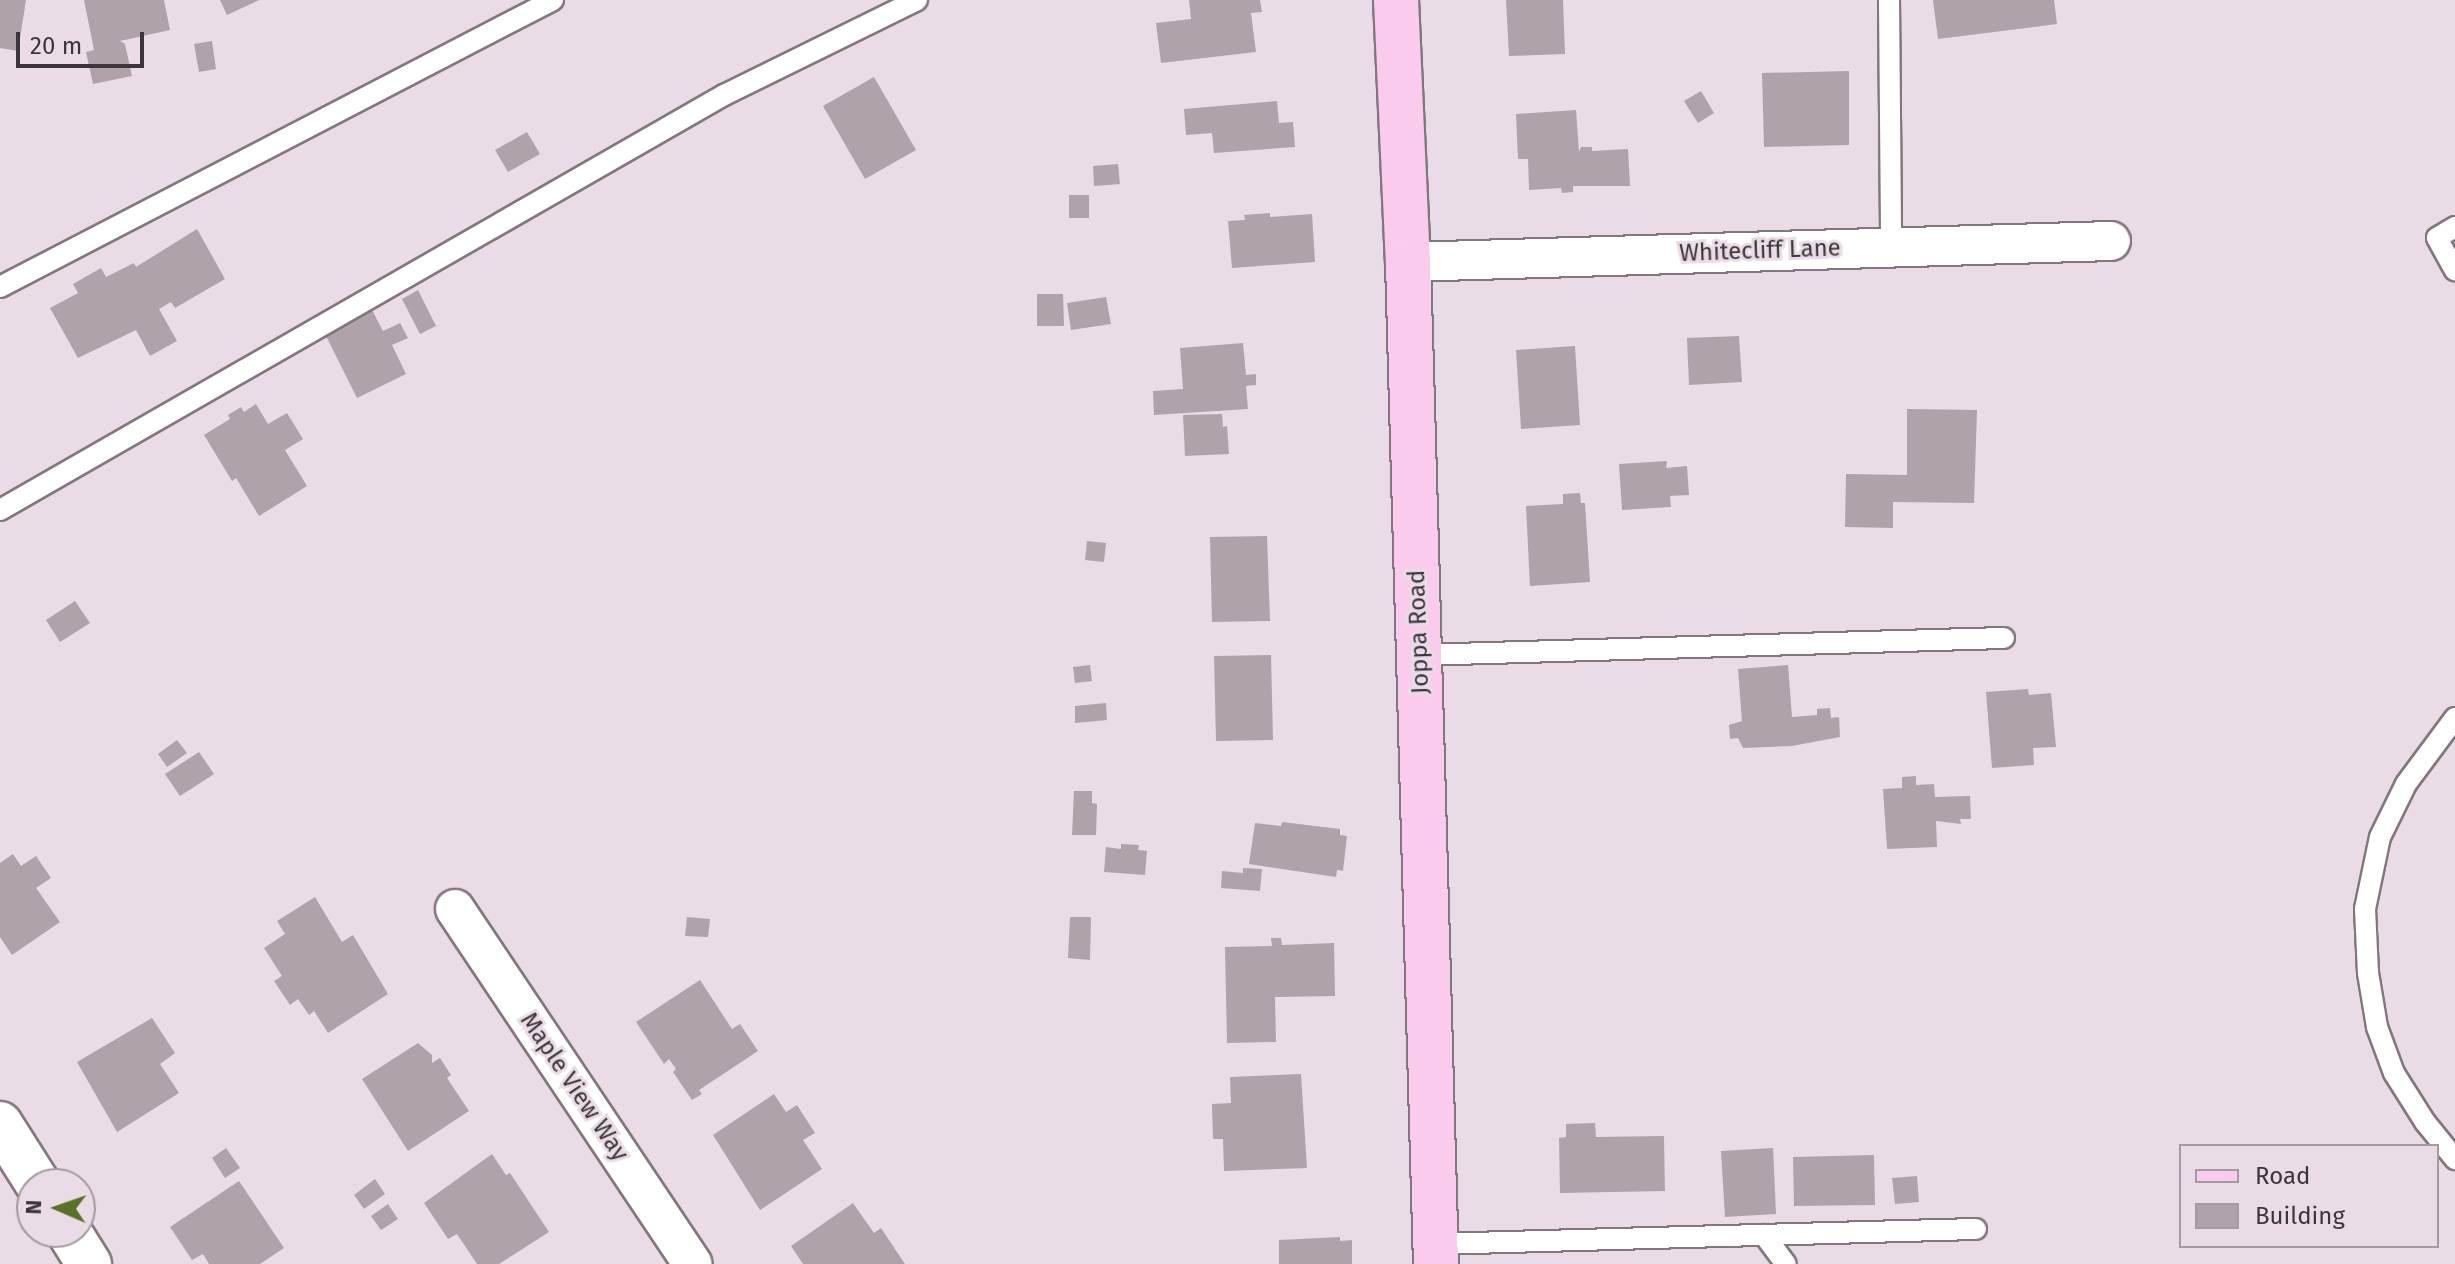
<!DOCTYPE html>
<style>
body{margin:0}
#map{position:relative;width:2455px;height:1264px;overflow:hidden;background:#eadce6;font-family:"Fira Sans",sans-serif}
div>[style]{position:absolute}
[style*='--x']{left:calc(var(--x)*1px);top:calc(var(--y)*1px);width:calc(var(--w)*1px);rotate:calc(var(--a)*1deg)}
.building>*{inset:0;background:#afa2ab}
.roads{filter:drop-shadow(2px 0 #83777f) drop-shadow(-2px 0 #83777f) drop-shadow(0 2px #83777f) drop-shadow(0 -2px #83777f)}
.service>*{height:20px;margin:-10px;padding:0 10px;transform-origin:10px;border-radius:10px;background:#fff}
.minor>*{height:38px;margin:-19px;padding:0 19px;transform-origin:19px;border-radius:19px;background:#fff}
.tertiary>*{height:44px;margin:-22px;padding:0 22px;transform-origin:22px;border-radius:22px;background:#fff}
.primary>*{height:44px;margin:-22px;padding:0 22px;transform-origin:22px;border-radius:22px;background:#fbcbee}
span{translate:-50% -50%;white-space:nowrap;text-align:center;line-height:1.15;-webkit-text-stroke:6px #eadce6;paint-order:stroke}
.street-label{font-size:24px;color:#3b363a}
.legend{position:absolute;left:2179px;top:1144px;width:260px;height:104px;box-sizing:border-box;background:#eadce6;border:2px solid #a49aa1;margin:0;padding:10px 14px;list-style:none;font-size:24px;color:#3b363a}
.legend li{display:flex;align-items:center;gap:16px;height:40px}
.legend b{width:40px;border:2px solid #a49aa1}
.north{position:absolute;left:16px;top:1168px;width:80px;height:80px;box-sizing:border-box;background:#eadce6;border:2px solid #a49aa1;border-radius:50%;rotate:272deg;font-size:22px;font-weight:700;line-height:32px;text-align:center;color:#3b363a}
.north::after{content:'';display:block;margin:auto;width:28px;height:36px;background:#587327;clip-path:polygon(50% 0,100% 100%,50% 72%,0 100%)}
.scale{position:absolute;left:16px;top:32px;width:128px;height:36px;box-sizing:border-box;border:4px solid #3b363a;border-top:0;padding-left:10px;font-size:24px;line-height:28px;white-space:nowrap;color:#3b363a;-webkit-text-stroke:6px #eadce6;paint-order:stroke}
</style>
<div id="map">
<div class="building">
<div style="clip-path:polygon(0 0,26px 0,18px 51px,0 48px)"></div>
<div style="clip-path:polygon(84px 0,164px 0,170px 30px,120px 41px,125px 44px,132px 76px,93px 84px,86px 52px,94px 50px)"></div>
<div style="clip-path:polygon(220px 0,259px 0,227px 15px)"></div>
<div style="clip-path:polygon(1189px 0,1260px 0,1262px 12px,1251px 13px,1256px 52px,1161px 63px,1156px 23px,1191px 19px)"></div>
<div style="clip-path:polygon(1506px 0,1563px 0,1565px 54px,1509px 56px)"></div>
<div style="clip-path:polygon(1933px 0,2054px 0,2057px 24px,1938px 39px)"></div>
<div style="clip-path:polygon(212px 41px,216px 69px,199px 72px,194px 44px)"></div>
<div style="clip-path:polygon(1849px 71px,1849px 145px,1764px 147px,1762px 73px)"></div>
<div style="clip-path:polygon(874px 77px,916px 150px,865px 179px,823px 106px)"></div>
<div style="clip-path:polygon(1701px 91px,1714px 113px,1698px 123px,1684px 101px)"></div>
<div style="clip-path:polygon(1277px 101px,1279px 123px,1293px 122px,1295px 147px,1214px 153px,1212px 133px,1186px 135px,1184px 109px)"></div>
<div style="clip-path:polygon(1576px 110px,1579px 152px,1581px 147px,1592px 147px,1592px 151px,1628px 149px,1630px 186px,1573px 186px,1573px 192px,1562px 193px,1561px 188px,1529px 190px,1528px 159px,1518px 159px,1516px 114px)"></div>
<div style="clip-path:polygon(527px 132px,540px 154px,508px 172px,495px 150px)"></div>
<div style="clip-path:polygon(1118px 164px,1120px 184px,1094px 186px,1093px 166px)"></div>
<div style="clip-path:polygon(1069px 195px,1089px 195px,1089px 218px,1069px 218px)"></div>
<div style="clip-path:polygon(1270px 213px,1270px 217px,1312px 214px,1315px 262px,1232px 268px,1228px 221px,1245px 220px,1244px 215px)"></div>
<div style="clip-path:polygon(197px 229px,225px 279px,175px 308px,171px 302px,159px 309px,177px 341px,150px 356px,136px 330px,78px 358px,50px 308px,78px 293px,73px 284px,101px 268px,106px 277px,134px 263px,136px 267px)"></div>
<div style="clip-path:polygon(418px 290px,436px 326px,420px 334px,402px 299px)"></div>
<div style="clip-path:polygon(1037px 294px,1063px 294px,1064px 326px,1037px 326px)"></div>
<div style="clip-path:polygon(1106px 297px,1111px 324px,1071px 330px,1067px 303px)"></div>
<div style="clip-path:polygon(369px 304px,383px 331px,400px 323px,408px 338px,392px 345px,406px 374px,357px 398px,322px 328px)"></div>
<div style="clip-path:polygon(1739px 336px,1742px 382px,1689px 385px,1687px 338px)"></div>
<div style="clip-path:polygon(1243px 343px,1246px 375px,1256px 374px,1256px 385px,1246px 386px,1248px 409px,1154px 415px,1153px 391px,1183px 389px,1180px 348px)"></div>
<div style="clip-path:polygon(1575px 346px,1580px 425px,1521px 429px,1516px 350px)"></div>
<div style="clip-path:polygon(256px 404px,268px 424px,287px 413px,303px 439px,285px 450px,307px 486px,259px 516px,236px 478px,232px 481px,204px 435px,230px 419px,228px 415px,241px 407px,244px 412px)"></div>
<div style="clip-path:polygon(1907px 409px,1977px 410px,1974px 503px,1893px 502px,1893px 528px,1845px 527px,1846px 474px,1907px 475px)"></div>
<div style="clip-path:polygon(1222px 414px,1223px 427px,1227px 426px,1229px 454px,1185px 456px,1183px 415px)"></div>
<div style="clip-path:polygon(1667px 461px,1666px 468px,1687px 466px,1689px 495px,1670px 496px,1671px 507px,1622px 510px,1619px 464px)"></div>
<div style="clip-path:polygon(1580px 493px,1581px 503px,1585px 503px,1590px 582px,1530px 586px,1526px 506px,1563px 504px,1563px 494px)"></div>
<div style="clip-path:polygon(1267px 536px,1270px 621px,1212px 622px,1210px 537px)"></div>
<div style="clip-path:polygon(1087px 541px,1106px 543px,1104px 562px,1085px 560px)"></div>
<div style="clip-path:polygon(75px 601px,90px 623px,60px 642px,46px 620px)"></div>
<div style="clip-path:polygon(1271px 655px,1273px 740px,1216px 741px,1214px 656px)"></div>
<div style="clip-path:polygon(1090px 665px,1092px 681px,1075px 683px,1073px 667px)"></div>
<div style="clip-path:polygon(1788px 665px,1792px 717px,1817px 715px,1817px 709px,1830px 708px,1831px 718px,1839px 717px,1840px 737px,1792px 746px,1743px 748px,1738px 738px,1730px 739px,1729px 725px,1742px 721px,1738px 669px)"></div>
<div style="clip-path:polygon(2028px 689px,2029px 695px,2051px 693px,2056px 747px,2033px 748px,2034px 765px,1992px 768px,1986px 692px)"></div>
<div style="clip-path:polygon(1106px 703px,1107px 720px,1075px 723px,1075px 706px)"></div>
<div style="clip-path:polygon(177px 740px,187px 753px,167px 767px,158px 754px)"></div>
<div style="clip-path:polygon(199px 752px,214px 774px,180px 796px,165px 774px)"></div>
<div style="clip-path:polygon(1916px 776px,1916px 785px,1934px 784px,1935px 797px,1970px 796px,1971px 819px,1960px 819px,1961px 824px,1936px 821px,1937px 847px,1887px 849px,1883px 789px,1902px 788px,1902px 777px)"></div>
<div style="clip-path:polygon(1074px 791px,1092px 791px,1092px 803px,1097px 804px,1096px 835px,1072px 835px)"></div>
<div style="clip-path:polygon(1282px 822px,1340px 829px,1340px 835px,1347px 836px,1343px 871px,1337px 870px,1336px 877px,1249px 864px,1255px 823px,1281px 826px)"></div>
<div style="clip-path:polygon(1121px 844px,1139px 845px,1138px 850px,1147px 851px,1145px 875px,1104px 872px,1106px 847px,1121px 849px)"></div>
<div style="clip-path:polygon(13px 854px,21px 866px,36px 856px,51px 878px,36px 888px,60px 922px,12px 955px,0 937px,0 863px)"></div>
<div style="clip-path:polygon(1243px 868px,1262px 869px,1260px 891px,1221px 888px,1222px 871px,1243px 873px)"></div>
<div style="clip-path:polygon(315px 897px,342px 942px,353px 935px,388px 994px,328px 1033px,314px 1011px,309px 1015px,298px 999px,290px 1005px,274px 981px,282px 976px,264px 948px,285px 934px,277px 921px)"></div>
<div style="clip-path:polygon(687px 917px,710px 919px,708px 937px,685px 936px)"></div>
<div style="clip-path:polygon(1070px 917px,1091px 917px,1090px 960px,1068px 958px)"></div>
<div style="clip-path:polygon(1271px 938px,1281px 938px,1282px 945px,1334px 943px,1335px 996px,1275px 997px,1276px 1042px,1227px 1043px,1225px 947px,1272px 946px)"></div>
<div style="clip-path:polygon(700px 980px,732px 1029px,740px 1024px,758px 1051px,699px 1090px,702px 1094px,692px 1100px,673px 1072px,676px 1069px,669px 1059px,664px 1064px,636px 1022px)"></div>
<div style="clip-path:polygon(152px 1018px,175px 1053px,160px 1064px,179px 1093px,117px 1132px,77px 1062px)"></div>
<div style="clip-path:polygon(418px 1043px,432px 1055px,432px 1063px,440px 1058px,451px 1075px,447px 1078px,469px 1111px,408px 1151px,362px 1079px)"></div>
<div style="clip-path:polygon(1301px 1074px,1307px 1168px,1224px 1171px,1223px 1139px,1213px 1139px,1212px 1104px,1231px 1103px,1230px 1077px)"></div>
<div style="clip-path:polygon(774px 1094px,786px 1112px,797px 1105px,815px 1133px,803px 1140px,822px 1169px,760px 1210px,713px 1135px)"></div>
<div style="clip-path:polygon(1595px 1123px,1596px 1137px,1664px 1136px,1665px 1191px,1560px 1193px,1559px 1138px,1566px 1137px,1566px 1124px)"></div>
<div style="clip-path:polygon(226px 1148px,240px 1168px,225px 1178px,212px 1158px)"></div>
<div style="clip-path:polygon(1773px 1148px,1776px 1214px,1725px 1217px,1721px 1151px)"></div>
<div style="clip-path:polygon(492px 1154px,506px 1175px,510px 1173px,549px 1232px,499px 1264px,477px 1264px,457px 1234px,448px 1239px,424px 1203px)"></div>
<div style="clip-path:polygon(1874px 1155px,1875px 1205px,1794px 1206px,1793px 1157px)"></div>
<div style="clip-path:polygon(1917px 1176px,1919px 1202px,1895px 1204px,1892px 1178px)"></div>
<div style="clip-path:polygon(375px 1179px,385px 1194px,364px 1209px,354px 1195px)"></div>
<div style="clip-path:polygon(239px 1181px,284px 1248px,260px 1264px,209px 1264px,203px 1254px,192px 1260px,170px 1227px)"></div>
<div style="clip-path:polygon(853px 1203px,874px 1233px,881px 1228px,905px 1264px,803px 1264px,791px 1246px)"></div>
<div style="clip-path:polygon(388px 1204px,398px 1219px,381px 1230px,371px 1216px)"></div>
<div style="clip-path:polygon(1340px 1237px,1340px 1241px,1352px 1240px,1352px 1264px,1279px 1264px,1279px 1240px)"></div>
</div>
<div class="roads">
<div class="service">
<div style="--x:1889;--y:0;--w:248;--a:89.5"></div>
<div style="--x:2455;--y:227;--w:21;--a:149"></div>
<div style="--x:2437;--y:238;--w:37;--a:61"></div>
<div style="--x:0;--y:287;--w:623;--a:-27.43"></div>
<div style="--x:0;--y:510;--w:835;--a:-29.82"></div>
<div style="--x:724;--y:95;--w:215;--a:-26.2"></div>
<div style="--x:1420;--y:655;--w:584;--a:-1.67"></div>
<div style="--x:2455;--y:718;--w:82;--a:126.6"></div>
<div style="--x:2406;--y:784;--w:59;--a:116.1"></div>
<div style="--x:2380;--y:837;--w:74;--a:101.8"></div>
<div style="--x:2365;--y:909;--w:64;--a:87.3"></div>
<div style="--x:2368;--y:973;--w:55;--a:80.5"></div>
<div style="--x:2377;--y:1027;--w:49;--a:69.7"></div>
<div style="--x:2394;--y:1073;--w:58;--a:57.7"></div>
<div style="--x:2425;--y:1122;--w:48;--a:51"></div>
<div style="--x:1764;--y:1235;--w:36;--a:53"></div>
<div style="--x:1435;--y:1244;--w:541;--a:-1.59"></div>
</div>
<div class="minor">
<div style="--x:1408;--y:262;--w:703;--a:-1.71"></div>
<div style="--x:455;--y:909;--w:427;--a:56.2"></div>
</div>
<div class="tertiary">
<div style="--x:0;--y:1124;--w:71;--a:57.7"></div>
<div style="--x:69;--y:1232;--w:38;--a:58"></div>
</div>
<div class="primary">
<div style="--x:1396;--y:0;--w:262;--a:87.4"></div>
<div style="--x:1408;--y:262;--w:1002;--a:88.4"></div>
</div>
</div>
<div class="street-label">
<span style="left:1760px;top:251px;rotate:-2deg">Whitecliff Lane</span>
<span style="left:1419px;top:632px;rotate:-92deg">Joppa Road</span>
<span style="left:574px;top:1087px;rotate:56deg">Maple View Way</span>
</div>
<ul class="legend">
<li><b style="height:10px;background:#fbcbee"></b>Road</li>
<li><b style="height:22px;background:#afa2ab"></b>Building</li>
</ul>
<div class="north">N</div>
<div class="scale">20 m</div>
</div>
